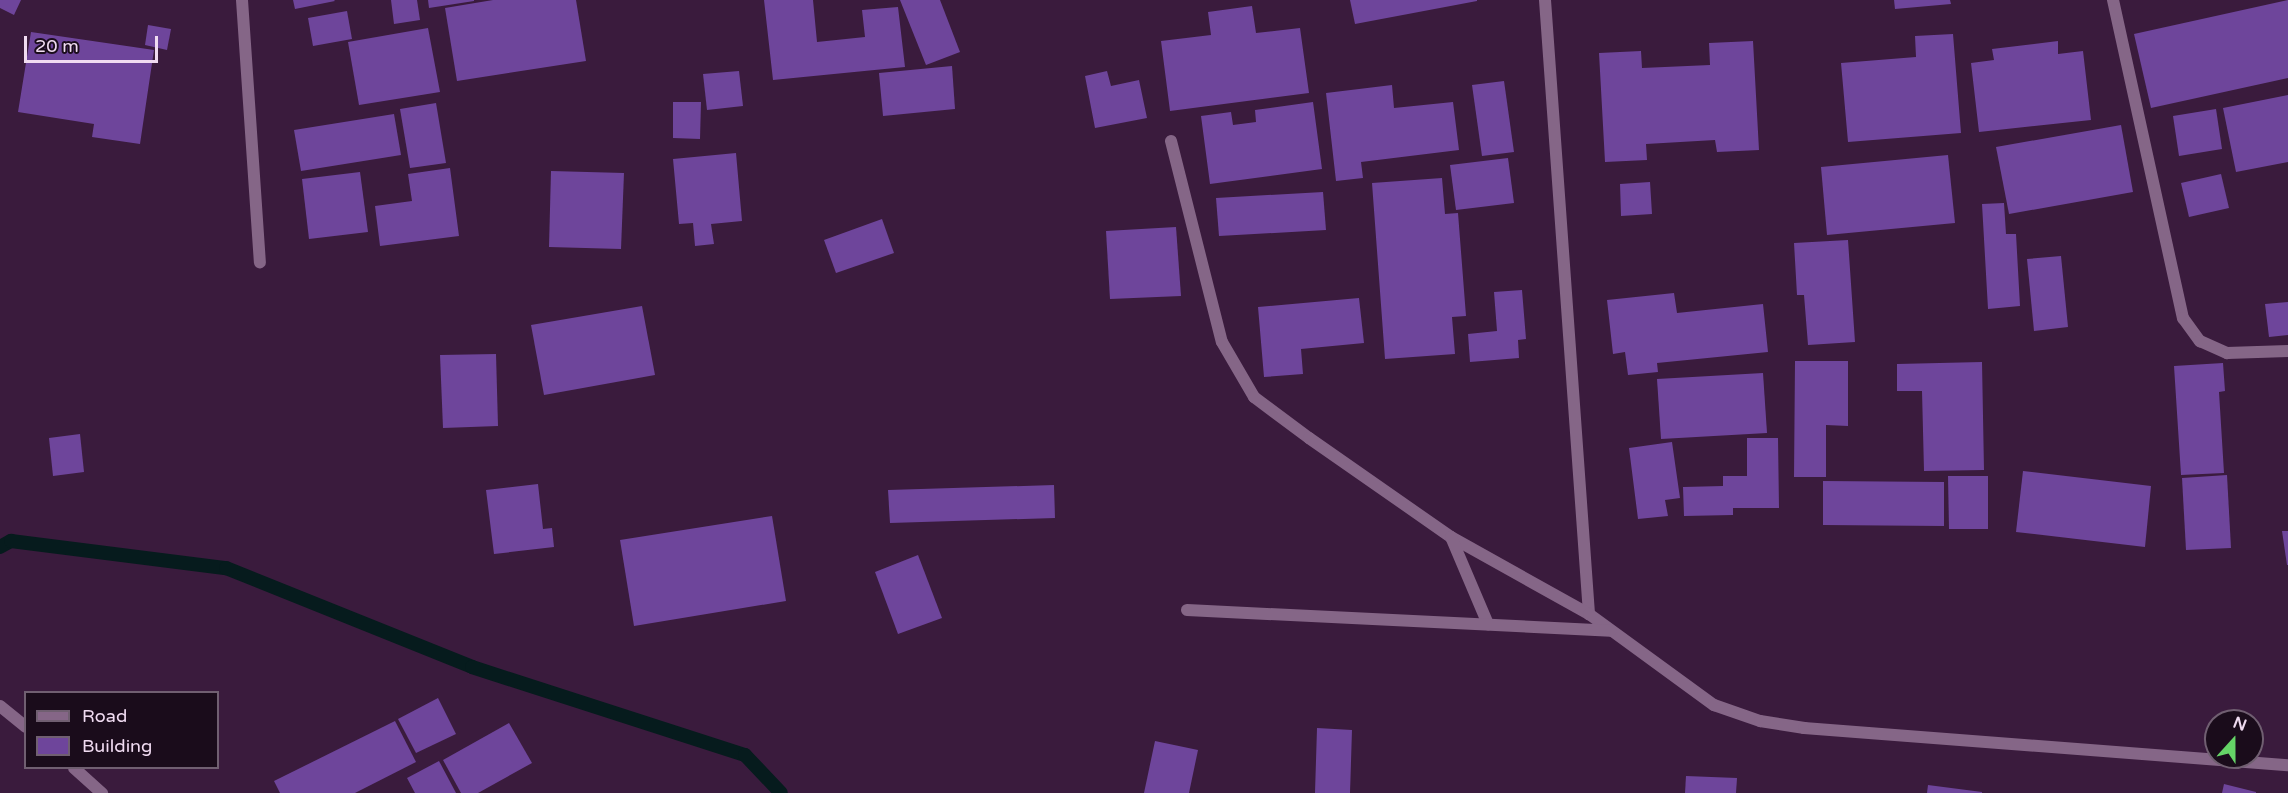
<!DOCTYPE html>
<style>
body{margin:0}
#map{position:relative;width:2288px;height:793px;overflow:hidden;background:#3a1b3d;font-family:"Varela Round",sans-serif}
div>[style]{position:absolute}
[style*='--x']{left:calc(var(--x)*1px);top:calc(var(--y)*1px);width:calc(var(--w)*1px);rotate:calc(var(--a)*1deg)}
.stream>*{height:14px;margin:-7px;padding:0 7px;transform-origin:7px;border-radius:7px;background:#061b1d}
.building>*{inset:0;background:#6e459b}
.street>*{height:12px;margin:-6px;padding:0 6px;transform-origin:6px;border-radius:6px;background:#856687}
span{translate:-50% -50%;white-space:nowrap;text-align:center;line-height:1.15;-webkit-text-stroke:4.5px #1a0c1b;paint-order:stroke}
.legend{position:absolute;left:24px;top:691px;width:195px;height:78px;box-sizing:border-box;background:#1a0c1b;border:2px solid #705f71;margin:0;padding:8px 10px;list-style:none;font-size:18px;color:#f0dbf1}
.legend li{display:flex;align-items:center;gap:12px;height:30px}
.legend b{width:30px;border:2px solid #705f71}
.north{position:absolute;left:2204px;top:709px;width:60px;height:60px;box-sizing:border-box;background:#1a0c1b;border:2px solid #705f71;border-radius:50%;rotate:21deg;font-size:16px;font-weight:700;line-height:24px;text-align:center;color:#f0dbf1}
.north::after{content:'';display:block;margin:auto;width:21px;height:27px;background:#65d467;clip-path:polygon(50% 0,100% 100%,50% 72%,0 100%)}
.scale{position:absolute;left:24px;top:36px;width:134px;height:27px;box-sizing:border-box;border:3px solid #f0dbf1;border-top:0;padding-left:8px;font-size:18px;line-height:21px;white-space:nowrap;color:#f0dbf1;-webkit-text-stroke:4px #1a0c1b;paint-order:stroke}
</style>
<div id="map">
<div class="stream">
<div style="--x:0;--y:547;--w:13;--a:-29"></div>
<div style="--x:11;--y:541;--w:217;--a:7.2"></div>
<div style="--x:226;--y:568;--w:265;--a:21.9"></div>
<div style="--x:472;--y:667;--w:287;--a:17.9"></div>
<div style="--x:745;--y:755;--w:52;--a:46.5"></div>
</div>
<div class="building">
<div style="clip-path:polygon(0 0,21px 0,14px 15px,0 8px)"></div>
<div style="clip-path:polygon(293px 0,334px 0,335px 1px,295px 9px)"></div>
<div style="clip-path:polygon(391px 0,417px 0,420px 20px,394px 24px)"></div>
<div style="clip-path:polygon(428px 0,474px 0,474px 1px,429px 8px)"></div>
<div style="clip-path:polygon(493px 0,576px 0,586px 61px,457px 81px,445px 8px)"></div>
<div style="clip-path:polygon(764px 0,813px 0,817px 42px,865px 37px,862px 10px,898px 7px,905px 67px,773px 80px)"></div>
<div style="clip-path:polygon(900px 0,940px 0,960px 52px,926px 65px)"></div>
<div style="clip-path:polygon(1350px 0,1477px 0,1477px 1px,1355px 24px)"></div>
<div style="clip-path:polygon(1894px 0,1950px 0,1951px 4px,1895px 9px)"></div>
<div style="clip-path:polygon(2288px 0,2288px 78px,2151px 108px,2134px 34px)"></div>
<div style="clip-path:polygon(1252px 6px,1256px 33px,1300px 28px,1309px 93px,1170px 111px,1161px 41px,1211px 35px,1208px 12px)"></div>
<div style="clip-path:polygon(347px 11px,352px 39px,313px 46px,308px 18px)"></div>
<div style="clip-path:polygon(148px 25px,171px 29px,167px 50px,145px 45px)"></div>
<div style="clip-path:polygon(428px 28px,440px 92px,359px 105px,348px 42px)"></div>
<div style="clip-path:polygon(31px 32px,154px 50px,140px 144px,92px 137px,94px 124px,18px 112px)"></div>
<div style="clip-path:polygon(1953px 34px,1961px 133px,1848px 142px,1841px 63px,1916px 57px,1915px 36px)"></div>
<div style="clip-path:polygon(1753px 41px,1759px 150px,1717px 152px,1715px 140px,1646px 144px,1647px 160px,1605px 162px,1599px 53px,1641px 51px,1642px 68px,1710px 65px,1709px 43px)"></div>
<div style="clip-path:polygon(2058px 41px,2058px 54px,2083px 51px,2091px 120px,1979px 132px,1971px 63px,1994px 60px,1992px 49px)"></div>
<div style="clip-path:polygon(952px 66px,955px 109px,883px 116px,879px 73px)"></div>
<div style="clip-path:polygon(739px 71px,743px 106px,707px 110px,703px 74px)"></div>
<div style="clip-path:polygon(1107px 71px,1111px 86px,1139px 80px,1147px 118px,1095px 128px,1085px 76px)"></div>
<div style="clip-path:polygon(1504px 81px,1514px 152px,1482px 156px,1472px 85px)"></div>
<div style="clip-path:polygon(1392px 85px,1394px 108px,1453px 102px,1459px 150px,1361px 162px,1363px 178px,1336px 181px,1326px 93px)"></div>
<div style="clip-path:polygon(2288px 95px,2288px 162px,2236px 172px,2223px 108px)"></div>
<div style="clip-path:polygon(673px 102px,701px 102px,700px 139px,673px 138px)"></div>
<div style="clip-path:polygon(1313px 102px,1322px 169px,1210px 184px,1201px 116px,1231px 112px,1233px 125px,1256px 122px,1255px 110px)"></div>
<div style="clip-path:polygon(436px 103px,446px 163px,410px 168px,400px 109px)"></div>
<div style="clip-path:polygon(2216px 109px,2222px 149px,2179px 156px,2173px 116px)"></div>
<div style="clip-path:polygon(394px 114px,401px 155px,301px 171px,294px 130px)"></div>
<div style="clip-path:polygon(2121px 125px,2133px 192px,2009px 214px,1996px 147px)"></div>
<div style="clip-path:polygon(736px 153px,742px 221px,711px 224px,714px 244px,695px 246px,693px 223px,679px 224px,673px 159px)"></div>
<div style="clip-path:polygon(1948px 155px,1955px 223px,1827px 235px,1821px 167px)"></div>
<div style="clip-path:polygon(1508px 158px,1514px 203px,1456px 210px,1450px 165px)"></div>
<div style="clip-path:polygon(450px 168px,459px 236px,380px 246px,375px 206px,412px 201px,408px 174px)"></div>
<div style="clip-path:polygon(551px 171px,624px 173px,621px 249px,549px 247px)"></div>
<div style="clip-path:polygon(360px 172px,368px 232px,309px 239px,302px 179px)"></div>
<div style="clip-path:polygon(2221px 174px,2229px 208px,2189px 217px,2181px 183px)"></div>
<div style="clip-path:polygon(1442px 178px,1445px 214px,1458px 213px,1466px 316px,1452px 317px,1455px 354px,1385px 359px,1372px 183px)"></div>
<div style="clip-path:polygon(1650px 182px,1652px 214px,1621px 216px,1620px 184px)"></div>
<div style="clip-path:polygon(1323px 192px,1326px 230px,1219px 236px,1216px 198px)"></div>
<div style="clip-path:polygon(2004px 203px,2006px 234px,2016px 234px,2020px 306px,1988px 309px,1982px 204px)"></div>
<div style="clip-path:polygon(882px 219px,894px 253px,836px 273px,824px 240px)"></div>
<div style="clip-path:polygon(1176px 227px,1181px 296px,1110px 299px,1106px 231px)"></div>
<div style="clip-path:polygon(1848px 240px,1855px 342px,1808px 345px,1804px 295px,1797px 295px,1794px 243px)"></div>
<div style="clip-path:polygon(2061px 256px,2068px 327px,2034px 331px,2027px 259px)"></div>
<div style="clip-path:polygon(1522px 290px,1526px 339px,1518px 340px,1519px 358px,1470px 362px,1468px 334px,1497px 331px,1494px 292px)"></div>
<div style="clip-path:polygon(1674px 293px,1677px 313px,1763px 304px,1768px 352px,1657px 363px,1658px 372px,1628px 375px,1625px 352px,1613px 354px,1607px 300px)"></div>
<div style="clip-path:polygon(1359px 298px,1364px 343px,1301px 349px,1303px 374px,1264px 377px,1258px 307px)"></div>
<div style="clip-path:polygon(2288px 302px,2288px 335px,2269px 337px,2265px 304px)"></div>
<div style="clip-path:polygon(642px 306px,655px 375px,544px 395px,531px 325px)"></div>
<div style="clip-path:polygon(496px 354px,498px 426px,443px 428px,440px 355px)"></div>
<div style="clip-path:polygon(1795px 361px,1848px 361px,1848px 426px,1826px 425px,1826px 477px,1794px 477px)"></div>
<div style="clip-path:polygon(1982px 362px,1984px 470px,1924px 471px,1922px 391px,1897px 391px,1897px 364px)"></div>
<div style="clip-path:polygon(2223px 363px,2225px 391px,2219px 392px,2224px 473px,2181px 475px,2174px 366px)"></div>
<div style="clip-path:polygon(1763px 373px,1767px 433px,1661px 439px,1657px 379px)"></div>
<div style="clip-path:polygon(80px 434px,84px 472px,53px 476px,49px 438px)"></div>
<div style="clip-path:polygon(1747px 438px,1778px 438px,1779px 508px,1733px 508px,1733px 515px,1684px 516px,1683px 487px,1723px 486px,1723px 476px,1747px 476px)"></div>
<div style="clip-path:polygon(1672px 442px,1680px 498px,1665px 500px,1668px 516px,1638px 519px,1629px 448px)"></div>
<div style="clip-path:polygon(2023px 471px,2151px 486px,2145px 547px,2016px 532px)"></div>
<div style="clip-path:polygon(2227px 475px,2231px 548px,2186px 550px,2182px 478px)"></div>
<div style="clip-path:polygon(1948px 476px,1988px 476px,1988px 529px,1949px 529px)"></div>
<div style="clip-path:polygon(1823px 481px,1944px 482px,1944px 526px,1823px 525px)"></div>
<div style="clip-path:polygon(538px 484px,543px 529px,552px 528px,554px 547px,494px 554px,486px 490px)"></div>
<div style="clip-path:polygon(1054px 485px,1055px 518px,890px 523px,888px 490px)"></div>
<div style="clip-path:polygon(772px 516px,786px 601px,634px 626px,620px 540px)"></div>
<div style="clip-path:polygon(2282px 531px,2288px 531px,2288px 565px,2287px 565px)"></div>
<div style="clip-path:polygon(918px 555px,942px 618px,898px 634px,875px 572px)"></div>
<div style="clip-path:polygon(438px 698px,456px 734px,416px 753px,398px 719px)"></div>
<div style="clip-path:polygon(395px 721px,416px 762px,355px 793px,280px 793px,274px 781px)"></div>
<div style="clip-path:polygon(509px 723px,532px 763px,478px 793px,461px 793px,443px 760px)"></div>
<div style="clip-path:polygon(1317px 728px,1352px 730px,1350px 793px,1315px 793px)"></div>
<div style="clip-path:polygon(1155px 741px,1198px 750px,1189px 793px,1144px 793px)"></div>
<div style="clip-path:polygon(439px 761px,456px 793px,415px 793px,407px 778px)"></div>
<div style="clip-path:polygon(1686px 776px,1737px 778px,1736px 793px,1685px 793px)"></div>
<div style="clip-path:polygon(2224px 784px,2256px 792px,2256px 793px,2222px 793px)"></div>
<div style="clip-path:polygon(1928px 785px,1982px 792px,1982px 793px,1927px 793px)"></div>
</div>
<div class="street">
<div style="--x:242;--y:0;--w:263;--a:86.1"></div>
<div style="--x:1545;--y:0;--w:616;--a:85.9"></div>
<div style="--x:2113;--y:0;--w:326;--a:77.6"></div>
<div style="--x:2183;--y:318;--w:29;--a:54"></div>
<div style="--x:2200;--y:341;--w:30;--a:24"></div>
<div style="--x:2227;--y:353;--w:61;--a:-1.9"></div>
<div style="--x:1171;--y:141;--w:207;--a:75.8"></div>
<div style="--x:1222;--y:342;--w:64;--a:59.8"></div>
<div style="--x:1254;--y:397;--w:69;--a:36.7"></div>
<div style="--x:1309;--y:438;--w:173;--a:34.9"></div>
<div style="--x:1451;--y:537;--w:158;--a:29.2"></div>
<div style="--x:1589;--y:614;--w:155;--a:36.1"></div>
<div style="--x:1714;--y:705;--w:49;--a:19.2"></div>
<div style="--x:1760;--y:721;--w:45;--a:9"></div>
<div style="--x:1804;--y:728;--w:485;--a:4.4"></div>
<div style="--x:1451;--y:537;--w:95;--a:67"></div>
<div style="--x:1187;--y:610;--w:424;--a:2.8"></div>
<div style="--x:0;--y:706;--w:33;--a:39"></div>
<div style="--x:74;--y:768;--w:38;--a:42"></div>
</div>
<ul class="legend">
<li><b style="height:8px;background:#856687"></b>Road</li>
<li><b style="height:16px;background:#6e459b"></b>Building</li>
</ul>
<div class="north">N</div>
<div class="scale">20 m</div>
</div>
